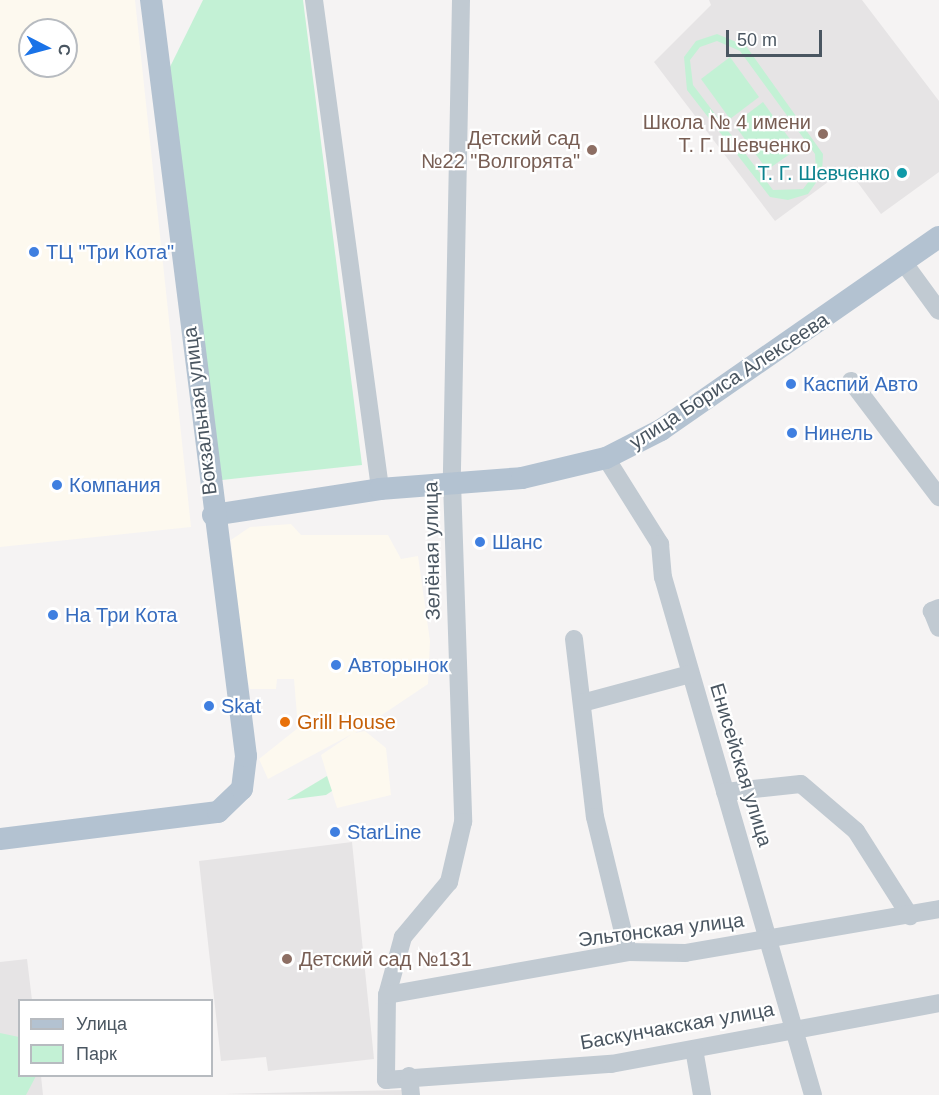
<!DOCTYPE html>
<meta charset="utf-8">
<style>
body{margin:0}
#map{position:relative;width:939px;height:1095px;overflow:hidden;background:#f5f3f3;font-family:Helvetica,sans-serif}
div>[style]{position:absolute}
[style*='--x']{left:calc(var(--x)*1px);top:calc(var(--y)*1px);width:calc(var(--w)*1px);rotate:calc(var(--a)*1deg)}
.commercial>*{inset:0;background:#fdf9ef}
.education>*{inset:0;background:#e6e4e5}
.green>*{inset:0;background:#c3f1d5}
.minor>*{height:18px;margin:-9px;padding:0 9px;transform-origin:9px;border-radius:9px;background:#c1cad2}
.major>*{height:22px;margin:-11px;padding:0 11px;transform-origin:11px;border-radius:11px;background:#b3c2d1}
.dots>*{width:16px;height:16px;translate:-50% -50%;box-sizing:border-box;border:3px solid #fff;border-radius:50%}
span{translate:-50% -50%;white-space:nowrap;text-align:center;line-height:1.15;-webkit-text-stroke:4.5px #fff;paint-order:stroke}
.education-label{font-size:20px;color:#785e54}
.right{translate:-100% -50%;text-align:right}
.left{translate:0 -50%;text-align:left}
.culture-label{font-size:20px;color:#0d838f}
.shop-label{font-size:20px;color:#366cbe}
.street-label{font-size:20px;color:#4a5661}
.food-label{font-size:20px;color:#c56008}
.legend{position:absolute;left:18px;top:999px;width:195px;height:78px;box-sizing:border-box;background:#fff;border:2px solid #b7bbc0;margin:0;padding:8px 10px;list-style:none;font-size:18px;color:#4a5661}
.legend li{display:flex;align-items:center;gap:12px;height:30px}
.legend b{width:30px;border:2px solid #b7bbc0}
.north{position:absolute;left:18px;top:18px;width:60px;height:60px;box-sizing:border-box;background:#fff;border:2px solid #b7bbc0;border-radius:50%;rotate:96deg;font-size:16px;font-weight:700;line-height:24px;text-align:center;color:#4a5661}
.north::after{content:'';display:block;margin:auto;width:21px;height:27px;background:#1a73e8;clip-path:polygon(50% 0,100% 100%,50% 72%,0 100%)}
.scale{position:absolute;left:726px;top:30px;width:96px;height:27px;box-sizing:border-box;border:3px solid #4a5661;border-top:0;padding-left:8px;font-size:18px;line-height:21px;white-space:nowrap;color:#4a5661;-webkit-text-stroke:4px #fff;paint-order:stroke}
</style>
<div id="map">
<div class="commercial">
<div style="clip-path:polygon(evenodd,0 0,135px 0,191px 527px,0 547px,0 0,30px 30px,66px 30px,66px 66px,30px 66px,30px 30px)"></div>
<div style="clip-path:polygon(291px 524px,301px 535px,388px 535px,401px 559px,418px 556px,430px 641px,428px 684px,355px 733px,365px 731px,386px 748px,391px 795px,337px 808px,321px 755px,352px 734px,268px 779px,259px 759px,298px 728px,294px 679px,277px 679px,276px 689px,250px 689px,240px 651px,231px 540px,250px 527px)"></div>
</div>
<div class="education">
<div style="clip-path:polygon(709px 0,862px 0,939px 101px,939px 172px,881px 214px,847px 168px,775px 221px,654px 62px,711px 5px)"></div>
<div style="clip-path:polygon(352px 842px,374px 1059px,268px 1071px,266px 1057px,221px 1061px,199px 861px)"></div>
<div style="clip-path:polygon(27px 959px,32px 1000px,20px 1000px,20px 1076px,41px 1076px,43px 1095px,0 1095px,0 962px)"></div>
<div style="clip-path:polygon(402px 1090px,402px 1095px,224px 1094px)"></div>
</div>
<div class="green">
<div style="clip-path:polygon(203px 0,303px 0,362px 465px,222px 480px,167px 73px)"></div>
<div style="clip-path:polygon(evenodd,717px 34px,746px 46px,823px 154px,822px 174px,808px 194px,788px 200px,770px 197px,687px 90px,684px 57px,696px 41px,717px 34px,717px 41px,740px 51px,815px 154px,816px 172px,803px 189px,773px 190px,693px 85px,690px 60px,700px 47px,717px 41px)"></div>
<div style="clip-path:polygon(730px 57px,759px 97px,730px 119px,701px 79px)"></div>
<div style="clip-path:polygon(763px 102px,797px 149px,767px 170px,734px 124px)"></div>
<div style="clip-path:polygon(327px 776px,332px 791px,326px 795px,287px 800px)"></div>
<div style="clip-path:polygon(0 1033px,19px 1037px,20px 1076px,36px 1076px,26px 1095px,0 1095px)"></div>
</div>
<div class="minor">
<div style="--x:314;--y:0;--w:493;--a:82.3"></div>
<div style="--x:461;--y:0;--w:482;--a:91.1"></div>
<div style="--x:452;--y:482;--w:340;--a:88.1"></div>
<div style="--x:463;--y:822;--w:62;--a:103.1"></div>
<div style="--x:449;--y:882;--w:72;--a:129.9"></div>
<div style="--x:403;--y:937;--w:60;--a:105.4"></div>
<div style="--x:387;--y:995;--w:85;--a:90.7"></div>
<div style="--x:386;--y:1080;--w:226;--a:-4.1"></div>
<div style="--x:611;--y:1064;--w:334;--a:-10.5"></div>
<div style="--x:904;--y:263;--w:59;--a:53.9"></div>
<div style="--x:851;--y:381;--w:146;--a:52.8"></div>
<div style="--x:606;--y:458;--w:102;--a:57.9"></div>
<div style="--x:660;--y:544;--w:33;--a:85"></div>
<div style="--x:663;--y:577;--w:539;--a:73.85"></div>
<div style="--x:939;--y:608;--w:8;--a:157"></div>
<div style="--x:932;--y:611;--w:18;--a:68"></div>
<div style="--x:574;--y:639;--w:179;--a:83.3"></div>
<div style="--x:595;--y:817;--w:139;--a:76.3"></div>
<div style="--x:582;--y:703;--w:112;--a:-15"></div>
<div style="--x:725;--y:792;--w:76;--a:-6"></div>
<div style="--x:801;--y:784;--w:72;--a:40.5"></div>
<div style="--x:856;--y:831;--w:101;--a:57.6"></div>
<div style="--x:387;--y:995;--w:245;--a:-10.1"></div>
<div style="--x:628;--y:952;--w:57;--a:1"></div>
<div style="--x:685;--y:953;--w:258;--a:-9.8"></div>
<div style="--x:694;--y:1049;--w:47;--a:80.1"></div>
<div style="--x:409;--y:1076;--w:19;--a:84"></div>
</div>
<div class="major">
<div style="--x:213;--y:515;--w:169;--a:-8.8"></div>
<div style="--x:380;--y:489;--w:142;--a:-4.4"></div>
<div style="--x:522;--y:478;--w:86;--a:-13.4"></div>
<div style="--x:606;--y:458;--w:62;--a:-27"></div>
<div style="--x:661;--y:430;--w:338;--a:-34.8"></div>
<div style="--x:0;--y:839;--w:220;--a:-7.1"></div>
<div style="--x:218;--y:812;--w:33;--a:-44"></div>
<div style="--x:242;--y:789;--w:33;--a:-83"></div>
<div style="--x:246;--y:756;--w:762;--a:-97.16"></div>
</div>
<div class="dots">
<div style="left:823px;top:134px;background:#8d6e63"></div>
<div style="left:592px;top:150px;background:#8d6e63"></div>
<div style="left:902px;top:173px;background:#0f9aa8"></div>
<div style="left:34px;top:252px;background:#3f7fe0"></div>
<div style="left:791px;top:384px;background:#3f7fe0"></div>
<div style="left:792px;top:433px;background:#3f7fe0"></div>
<div style="left:57px;top:485px;background:#3f7fe0"></div>
<div style="left:480px;top:542px;background:#3f7fe0"></div>
<div style="left:53px;top:615px;background:#3f7fe0"></div>
<div style="left:336px;top:665px;background:#3f7fe0"></div>
<div style="left:209px;top:706px;background:#3f7fe0"></div>
<div style="left:285px;top:722px;background:#e8710a"></div>
<div style="left:335px;top:832px;background:#3f7fe0"></div>
<div style="left:287px;top:959px;background:#8d6e63"></div>
</div>
<div class="education-label">
<span class="right" style="left:811px;top:134px">Школа № 4 имени<br>Т. Г. Шевченко</span>
<span class="right" style="left:580px;top:150px">Детский сад<br>№22 "Волгорята"</span>
<span class="left" style="left:299px;top:959px">Детский сад №131</span>
</div>
<div class="culture-label">
<span class="right" style="left:890px;top:173px">Т. Г. Шевченко</span>
</div>
<div class="shop-label">
<span class="left" style="left:46px;top:252px">ТЦ "Три Кота"</span>
<span class="left" style="left:803px;top:384px">Каспий Авто</span>
<span class="left" style="left:804px;top:433px">Нинель</span>
<span class="left" style="left:69px;top:485px">Компания</span>
<span class="left" style="left:492px;top:542px">Шанс</span>
<span class="left" style="left:65px;top:615px">На Три Кота</span>
<span class="left" style="left:348px;top:665px">Авторынок</span>
<span class="left" style="left:221px;top:706px">Skat</span>
<span class="left" style="left:347px;top:832px">StarLine</span>
</div>
<div class="street-label">
<span style="left:729px;top:381px;rotate:-33deg">улица Бориса Алексеева</span>
<span style="left:200px;top:411px;rotate:-97deg">Вокзальная улица</span>
<span style="left:432px;top:551px;rotate:-91deg">Зелёная улица</span>
<span style="left:741px;top:765px;rotate:73deg">Енисейская улица</span>
<span style="left:661px;top:930px;rotate:-7deg">Эльтонская улица</span>
<span style="left:677px;top:1026px;rotate:-10deg">Баскунчакская улица</span>
</div>
<div class="food-label">
<span class="left" style="left:297px;top:722px">Grill House</span>
</div>
<ul class="legend">
<li><b style="height:8px;background:#b3c2d1"></b>Улица</li>
<li><b style="height:16px;background:#c3f1d5"></b>Парк</li>
</ul>
<div class="north">С</div>
<div class="scale">50 m</div>
</div>
